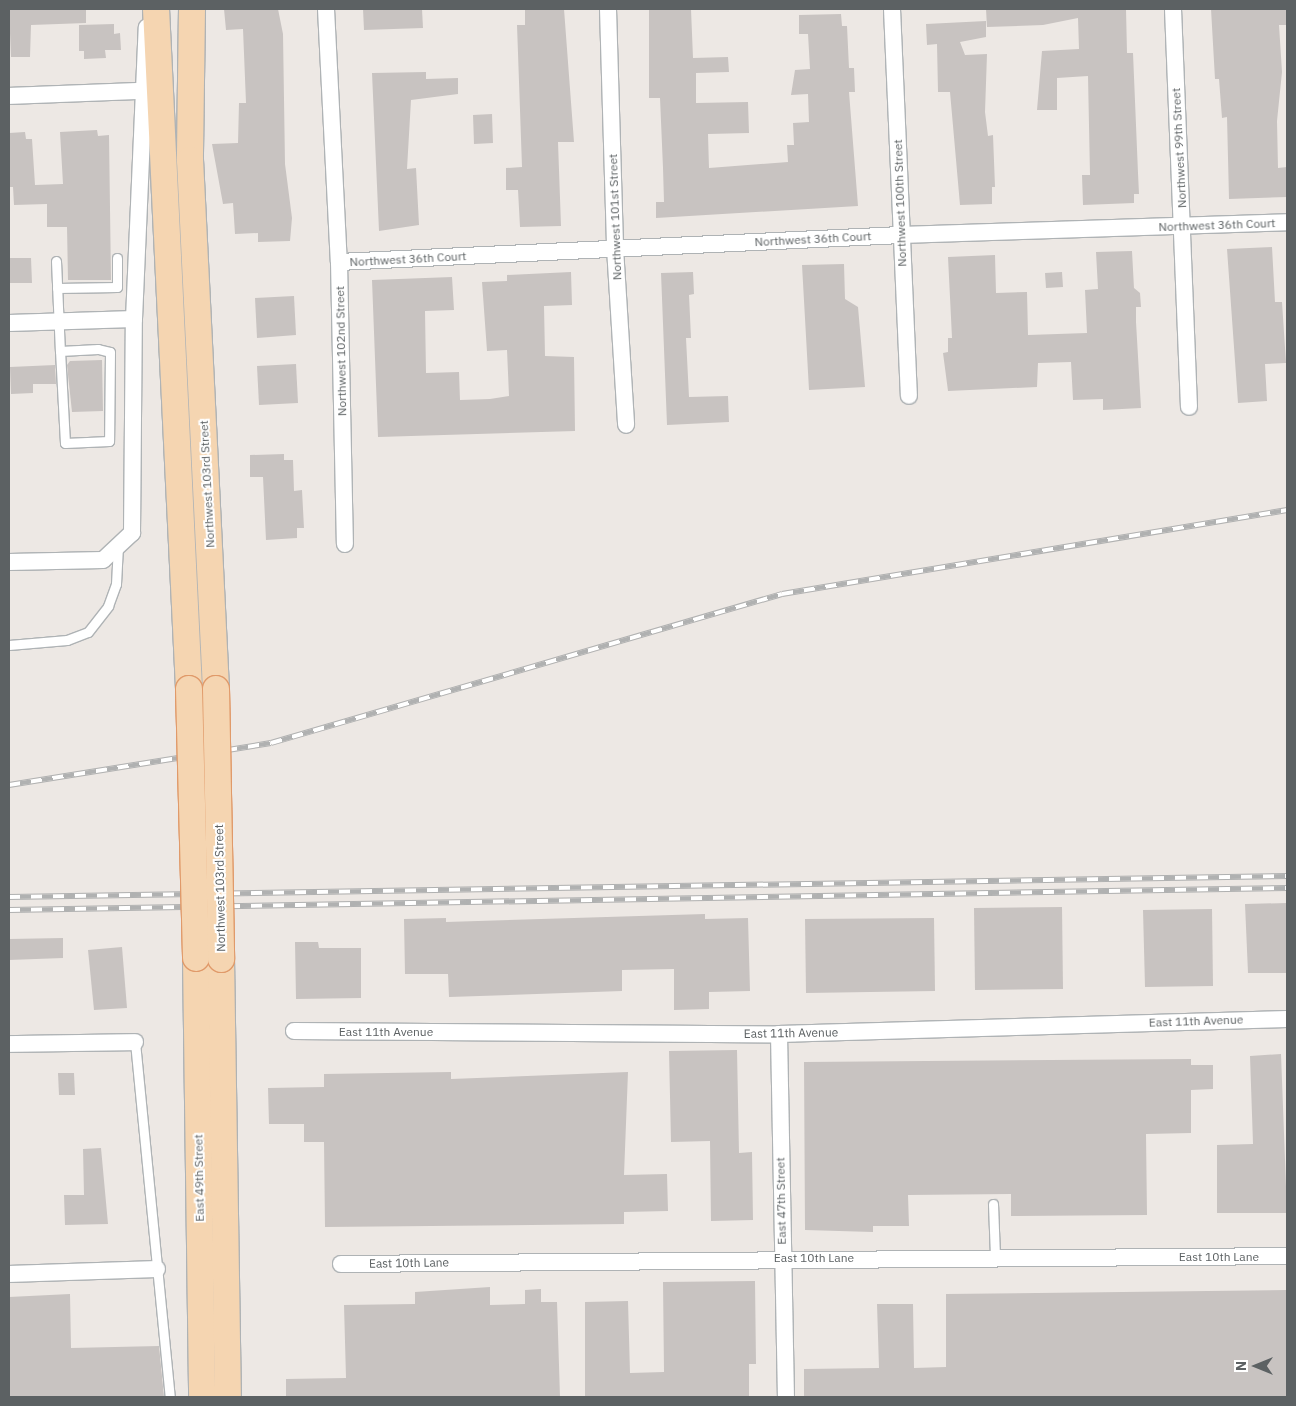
<!DOCTYPE html>
<style>
body{margin:0}
#map{position:relative;width:1296px;height:1406px;overflow:hidden;background:#ede8e4;font-family:"IBM Plex Sans",sans-serif}
div>[style]{position:absolute}
[style*='--x']{left:calc(var(--x)*1px);top:calc(var(--y)*1px);width:calc(var(--w)*1px);rotate:calc(var(--a)*1deg)}
.building>*{inset:0;background:#c8c3c1}
.roads{filter:drop-shadow(1px 0 #afb3b5) drop-shadow(-1px 0 #afb3b5) drop-shadow(0 1px #afb3b5) drop-shadow(0 -1px #afb3b5)}
.lane>*{height:9px;margin:-4.5px;padding:0 4.5px;transform-origin:4.5px;border-radius:4.5px;background:#fff}
.street>*{height:16px;margin:-8px;padding:0 8px;transform-origin:8px;border-radius:8px;background:#fff}
.primary>*{height:26px;margin:-13px;padding:0 13px;transform-origin:13px;border-radius:13px;background:#f5d5b1}
.rail>*{height:5.5px;margin-top:-2.75px;transform-origin:0;background:repeating-linear-gradient(90deg,#fff 0 11px,#b0b1b1 0 22px);box-sizing:border-box;border-block:1px solid #b0b1b1}
.bridges{filter:drop-shadow(1px 0 #e09a6a) drop-shadow(-1px 0 #e09a6a) drop-shadow(0 1px #e09a6a) drop-shadow(0 -1px #e09a6a)}
.primary-bridge>*{height:26px;margin:-13px;padding:0 13px;transform-origin:13px;border-radius:13px;background:#f5d5b1}
span{translate:-50% -50%;white-space:nowrap;text-align:center;line-height:1.15;-webkit-text-stroke:4px #fff;paint-order:stroke}
.street-label{font-size:12px;color:#5c6163}
.frame{position:absolute;inset:0;border:10px solid #5c6163;pointer-events:none}
.north{position:absolute;left:1231px;top:1341px;width:50px;height:50px;-webkit-text-stroke:4px #fff;paint-order:stroke;rotate:270deg;font-size:14px;font-weight:700;line-height:20px;text-align:center;color:#5c6163}
.north::after{content:'';display:block;margin:auto;width:18px;height:22px;background:#5c6163;clip-path:polygon(50% 0,100% 100%,50% 72%,0 100%)}
</style>
<div id="map">
<div class="building">
<div style="clip-path:polygon(9px 9px,86px 9px,86px 23px,31px 25px,30px 57px,11px 57px)"></div>
<div style="clip-path:polygon(224px 9px,278px 9px,283px 34px,285px 164px,292px 218px,290px 241px,258px 242px,258px 233px,235px 234px,233px 203px,223px 204px,212px 144px,238px 143px,239px 103px,246px 103px,243px 29px,226px 30px)"></div>
<div style="clip-path:polygon(363px 9px,422px 9px,423px 28px,364px 30px)"></div>
<div style="clip-path:polygon(525px 9px,564px 9px,574px 142px,558px 142px,561px 226px,520px 227px,518px 190px,506px 190px,506px 168px,522px 167px,517px 25px,525px 25px)"></div>
<div style="clip-path:polygon(649px 9px,691px 9px,693px 58px,728px 57px,729px 72px,696px 73px,696px 103px,748px 102px,749px 133px,708px 134px,709px 168px,788px 162px,787px 145px,794px 145px,793px 123px,809px 122px,808px 94px,791px 95px,795px 70px,810px 69px,808px 34px,799px 34px,799px 15px,841px 14px,842px 26px,847px 26px,849px 68px,854px 68px,855px 92px,849px 92px,858px 206px,656px 218px,656px 202px,664px 202px,663px 168px,660px 98px,649px 98px)"></div>
<div style="clip-path:polygon(986px 9px,1126px 9px,1127px 53px,1133px 53px,1138px 173px,1139px 194px,1134px 194px,1134px 203px,1083px 205px,1082px 175px,1090px 175px,1088px 76px,1057px 78px,1057px 110px,1037px 110px,1042px 51px,1079px 49px,1078px 18px,1043px 25px,987px 27px)"></div>
<div style="clip-path:polygon(1211px 9px,1287px 9px,1287px 25px,1279px 25px,1282px 72px,1277px 121px,1278px 168px,1287px 167px,1287px 197px,1229px 199px,1227px 117px,1222px 118px,1219px 79px,1215px 79px)"></div>
<div style="clip-path:polygon(986px 21px,986px 37px,960px 42px,965px 55px,987px 54px,985px 112px,988px 136px,993px 135px,995px 187px,992px 187px,992px 204px,960px 205px,950px 92px,938px 92px,937px 44px,927px 45px,926px 24px)"></div>
<div style="clip-path:polygon(114px 24px,114px 34px,120px 33px,121px 50px,105px 50px,106px 58px,84px 59px,84px 51px,79px 51px,79px 25px)"></div>
<div style="clip-path:polygon(426px 72px,426px 79px,458px 78px,458px 94px,411px 100px,407px 169px,416px 168px,419px 225px,379px 231px,372px 73px)"></div>
<div style="clip-path:polygon(492px 114px,493px 143px,474px 144px,473px 115px)"></div>
<div style="clip-path:polygon(97px 130px,98px 136px,109px 135px,111px 280px,68px 280px,67px 227px,47px 227px,47px 204px,14px 205px,13px 187px,9px 187px,9px 133px,25px 132px,26px 139px,32px 139px,35px 185px,63px 184px,60px 132px)"></div>
<div style="clip-path:polygon(1272px 247px,1275px 302px,1282px 302px,1286px 363px,1265px 364px,1267px 401px,1238px 403px,1227px 249px)"></div>
<div style="clip-path:polygon(1132px 251px,1134px 288px,1140px 293px,1141px 307px,1136px 307px,1136px 322px,1141px 408px,1103px 410px,1103px 399px,1073px 400px,1071px 362px,1038px 363px,1037px 387px,948px 391px,943px 353px,948px 352px,948px 338px,952px 338px,948px 257px,995px 255px,996px 293px,1027px 292px,1028px 335px,1087px 333px,1085px 290px,1098px 289px,1096px 252px)"></div>
<div style="clip-path:polygon(9px 258px,31px 258px,32px 283px,9px 283px)"></div>
<div style="clip-path:polygon(844px 264px,845px 299px,858px 307px,865px 387px,809px 390px,802px 265px)"></div>
<div style="clip-path:polygon(571px 272px,572px 305px,544px 306px,545px 356px,574px 357px,575px 431px,378px 437px,372px 280px,452px 277px,454px 310px,425px 311px,426px 373px,459px 372px,460px 400px,490px 399px,509px 396px,507px 350px,487px 351px,482px 282px,507px 281px,507px 275px)"></div>
<div style="clip-path:polygon(693px 272px,694px 294px,689px 295px,691px 338px,686px 338px,689px 397px,728px 396px,729px 422px,667px 425px,661px 273px)"></div>
<div style="clip-path:polygon(1062px 272px,1063px 287px,1046px 288px,1045px 273px)"></div>
<div style="clip-path:polygon(294px 296px,296px 335px,257px 338px,255px 298px)"></div>
<div style="clip-path:polygon(102px 360px,103px 411px,72px 412px,67px 365px,70px 361px)"></div>
<div style="clip-path:polygon(296px 364px,298px 403px,259px 405px,257px 366px)"></div>
<div style="clip-path:polygon(55px 365px,56px 384px,33px 384px,33px 393px,11px 394px,10px 367px)"></div>
<div style="clip-path:polygon(284px 454px,284px 460px,293px 460px,294px 491px,302px 490px,304px 528px,297px 528px,297px 538px,266px 540px,263px 477px,250px 477px,250px 455px)"></div>
<div style="clip-path:polygon(1287px 903px,1287px 973px,1248px 973px,1245px 904px)"></div>
<div style="clip-path:polygon(1062px 907px,1063px 989px,975px 990px,974px 908px)"></div>
<div style="clip-path:polygon(1212px 909px,1213px 986px,1145px 987px,1143px 910px)"></div>
<div style="clip-path:polygon(705px 914px,705px 919px,748px 918px,750px 991px,709px 992px,709px 1009px,674px 1010px,674px 969px,622px 970px,622px 991px,449px 997px,448px 974px,405px 974px,404px 919px,446px 918px,446px 922px)"></div>
<div style="clip-path:polygon(934px 918px,935px 991px,806px 993px,805px 919px)"></div>
<div style="clip-path:polygon(63px 938px,63px 958px,9px 960px,9px 939px)"></div>
<div style="clip-path:polygon(295px 942px,318px 942px,319px 948px,361px 948px,361px 998px,296px 999px)"></div>
<div style="clip-path:polygon(122px 947px,127px 1008px,94px 1010px,88px 950px)"></div>
<div style="clip-path:polygon(737px 1050px,739px 1153px,752px 1152px,753px 1220px,711px 1221px,710px 1141px,671px 1142px,669px 1051px)"></div>
<div style="clip-path:polygon(1281px 1054px,1287px 1213px,1217px 1213px,1217px 1145px,1253px 1144px,1250px 1056px)"></div>
<div style="clip-path:polygon(1191px 1059px,1191px 1065px,1213px 1065px,1213px 1089px,1191px 1090px,1191px 1133px,1146px 1134px,1147px 1215px,1011px 1216px,1011px 1194px,908px 1195px,909px 1226px,873px 1226px,873px 1232px,805px 1230px,804px 1062px)"></div>
<div style="clip-path:polygon(451px 1072px,451px 1079px,628px 1072px,624px 1175px,667px 1174px,668px 1211px,624px 1212px,624px 1224px,325px 1227px,324px 1142px,304px 1142px,304px 1124px,269px 1124px,268px 1088px,324px 1087px,324px 1074px)"></div>
<div style="clip-path:polygon(58px 1073px,74px 1073px,75px 1095px,59px 1095px)"></div>
<div style="clip-path:polygon(101px 1148px,108px 1224px,65px 1225px,64px 1195px,84px 1195px,83px 1149px)"></div>
<div style="clip-path:polygon(755px 1281px,756px 1364px,749px 1364px,749px 1397px,585px 1397px,585px 1302px,628px 1301px,630px 1373px,664px 1372px,663px 1282px)"></div>
<div style="clip-path:polygon(490px 1287px,490px 1305px,525px 1304px,525px 1290px,541px 1289px,541px 1302px,557px 1302px,560px 1397px,286px 1397px,286px 1379px,346px 1378px,344px 1305px,415px 1304px,415px 1292px)"></div>
<div style="clip-path:polygon(1287px 1290px,1286px 1397px,804px 1397px,804px 1369px,879px 1368px,877px 1304px,913px 1304px,914px 1368px,946px 1367px,946px 1294px)"></div>
<div style="clip-path:polygon(70px 1294px,71px 1348px,159px 1346px,164px 1397px,9px 1397px,9px 1297px)"></div>
</div>
<div class="roads">
<div class="lane">
<div style="--x:56;--y:261;--w:90;--a:87.5"></div>
<div style="--x:57;--y:288;--w:60;--a:-1"></div>
<div style="--x:117;--y:287;--w:29;--a:-90"></div>
<div style="--x:98;--y:349;--w:12;--a:14"></div>
<div style="--x:110;--y:352;--w:89;--a:90.6"></div>
<div style="--x:109;--y:441;--w:44;--a:177.4"></div>
<div style="--x:65;--y:443;--w:92;--a:-93.1"></div>
<div style="--x:60;--y:351;--w:38;--a:-3"></div>
<div style="--x:9;--y:645;--w:58;--a:-4.9"></div>
<div style="--x:67;--y:640;--w:22;--a:-21"></div>
<div style="--x:88;--y:632;--w:33;--a:-52"></div>
<div style="--x:108;--y:606;--w:23;--a:-70"></div>
<div style="--x:116;--y:584;--w:35;--a:-87"></div>
<div style="--x:135;--y:1042;--w:357;--a:84.4"></div>
<div style="--x:993;--y:1204;--w:53;--a:87.8"></div>
</div>
<div class="street">
<div style="--x:326;--y:9;--w:253;--a:87.1"></div>
<div style="--x:339;--y:262;--w:282;--a:88.8"></div>
<div style="--x:608;--y:9;--w:239;--a:88.3"></div>
<div style="--x:615;--y:248;--w:177;--a:86.4"></div>
<div style="--x:892;--y:9;--w:387;--a:87.5"></div>
<div style="--x:1173;--y:9;--w:398;--a:87.7"></div>
<div style="--x:9;--y:96;--w:133;--a:-2.2"></div>
<div style="--x:339;--y:262;--w:563;--a:-2.75"></div>
<div style="--x:901;--y:235;--w:386;--a:-1.9"></div>
<div style="--x:9;--y:323;--w:125;--a:-1.8"></div>
<div style="--x:9;--y:562;--w:94;--a:-1.2"></div>
<div style="--x:103;--y:560;--w:40;--a:-43"></div>
<div style="--x:132;--y:533;--w:214;--a:-89.5"></div>
<div style="--x:134;--y:319;--w:292;--a:-87.5"></div>
<div style="--x:294;--y:1031;--w:485;--a:0.4"></div>
<div style="--x:779;--y:1034;--w:508;--a:-1.69"></div>
<div style="--x:779;--y:1034;--w:363;--a:88.9"></div>
<div style="--x:9;--y:1044;--w:126;--a:-0.9"></div>
<div style="--x:341;--y:1264;--w:946;--a:-0.48"></div>
<div style="--x:9;--y:1274;--w:148;--a:-1.9"></div>
</div>
<div class="primary">
<div style="--x:156;--y:9;--w:681;--a:87.22"></div>
<div style="--x:192;--y:9;--w:151;--a:90.8"></div>
<div style="--x:190;--y:160;--w:530;--a:87.19"></div>
<div style="--x:196;--y:958;--w:439;--a:89.2"></div>
<div style="--x:221;--y:959;--w:438;--a:89.1"></div>
</div>
</div>
<div class="rail">
<div style="--x:9;--y:785;--w:265;--a:-9.1"></div>
<div style="--x:271;--y:743;--w:532;--a:-16.26"></div>
<div style="--x:782;--y:594;--w:512;--a:-9.44"></div>
<div style="--x:9;--y:897;--w:1278;--a:-0.94"></div>
<div style="--x:9;--y:910;--w:1278;--a:-0.99"></div>
</div>
<div class="bridges">
<div class="primary-bridge">
<div style="--x:189;--y:689;--w:269;--a:88.5"></div>
<div style="--x:216;--y:689;--w:270;--a:88.9"></div>
</div>
</div>
<div class="street-label">
<span style="left:1179px;top:148px;rotate:-93deg">Northwest 99th Street</span>
<span style="left:900px;top:203px;rotate:-92deg">Northwest 100th Street</span>
<span style="left:615px;top:217px;rotate:-92deg">Northwest 101st Street</span>
<span style="left:1217px;top:225px;rotate:-2deg">Northwest 36th Court</span>
<span style="left:813px;top:239px;rotate:-3deg">Northwest 36th Court</span>
<span style="left:408px;top:259px;rotate:-3deg">Northwest 36th Court</span>
<span style="left:341px;top:351px;rotate:-91deg">Northwest 102nd Street</span>
<span style="left:207px;top:484px;rotate:-93deg">Northwest 103rd Street</span>
<span style="left:220px;top:888px;rotate:-91deg">Northwest 103rd Street</span>
<span style="left:1196px;top:1021px;rotate:-2deg">East 11th Avenue</span>
<span style="left:386px;top:1032px">East 11th Avenue</span>
<span style="left:791px;top:1033px;rotate:-1deg">East 11th Avenue</span>
<span style="left:199px;top:1178px;rotate:-91deg">East 49th Street</span>
<span style="left:781px;top:1201px;rotate:-91deg">East 47th Street</span>
<span style="left:1219px;top:1257px">East 10th Lane</span>
<span style="left:814px;top:1258px">East 10th Lane</span>
<span style="left:409px;top:1263px;rotate:-1deg">East 10th Lane</span>
</div>
<div class="frame"></div>
<div class="north">N</div>
</div>
